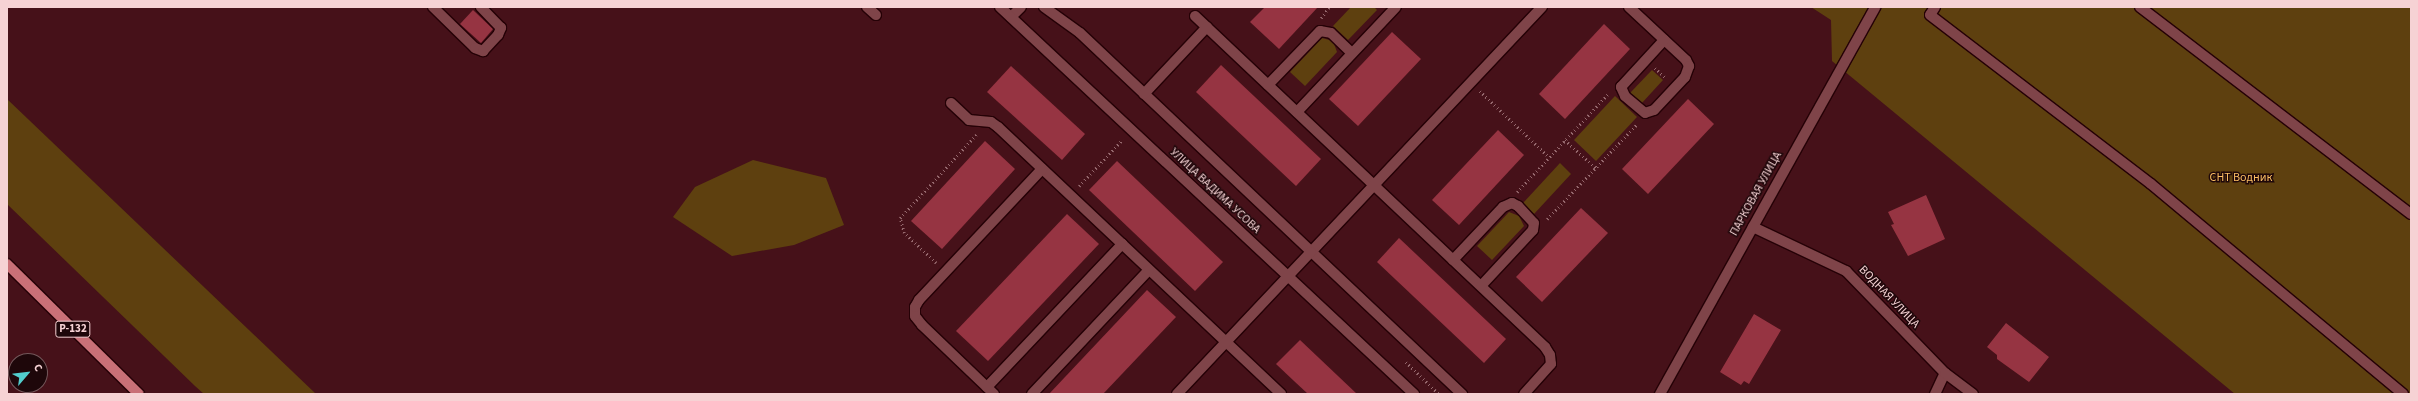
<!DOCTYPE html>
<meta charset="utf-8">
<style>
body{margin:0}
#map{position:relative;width:2418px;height:401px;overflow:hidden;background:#461119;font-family:"Source Sans 3",sans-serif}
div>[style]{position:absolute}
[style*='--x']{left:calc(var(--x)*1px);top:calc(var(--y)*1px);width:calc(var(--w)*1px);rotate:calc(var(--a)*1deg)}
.green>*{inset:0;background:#5e400f}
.building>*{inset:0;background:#963442}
.path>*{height:2.5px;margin-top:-1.25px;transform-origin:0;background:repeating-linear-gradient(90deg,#96696e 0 1px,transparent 0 4px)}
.roads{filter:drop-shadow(1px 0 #250106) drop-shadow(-1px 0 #250106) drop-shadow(0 1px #250106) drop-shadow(0 -1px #250106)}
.service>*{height:10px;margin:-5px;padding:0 5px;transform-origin:5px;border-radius:5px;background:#7f4449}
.minor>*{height:10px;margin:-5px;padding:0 5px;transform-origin:5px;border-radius:5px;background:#7f4449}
.primary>*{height:10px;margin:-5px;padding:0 5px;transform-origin:5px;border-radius:5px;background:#c97077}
span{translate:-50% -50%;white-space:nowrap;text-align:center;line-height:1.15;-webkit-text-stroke:3px #1e070a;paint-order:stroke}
.shield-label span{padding:1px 3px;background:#1e070a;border:1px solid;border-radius:3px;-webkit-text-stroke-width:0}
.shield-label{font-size:11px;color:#f6d2d4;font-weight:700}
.park-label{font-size:12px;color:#fbbe63}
.street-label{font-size:12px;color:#f6d2d4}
.frame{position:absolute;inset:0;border:8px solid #f6d2d4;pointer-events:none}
.north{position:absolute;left:8px;top:353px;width:40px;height:40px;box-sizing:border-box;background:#1e070a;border:1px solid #74585b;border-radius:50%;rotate:62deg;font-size:11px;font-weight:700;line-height:16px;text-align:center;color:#f6d2d4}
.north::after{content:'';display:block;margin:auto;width:14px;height:18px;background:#52cdcd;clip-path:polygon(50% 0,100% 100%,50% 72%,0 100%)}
</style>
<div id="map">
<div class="green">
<div style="clip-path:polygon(1351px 7px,1374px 7px,1377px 10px,1348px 40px,1333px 26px)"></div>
<div style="clip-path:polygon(1811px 7px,2411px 7px,2411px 394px,2235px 394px,1832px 61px,1831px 20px)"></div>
<div style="clip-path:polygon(1322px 38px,1333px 41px,1337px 52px,1305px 86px,1290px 72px)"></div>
<div style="clip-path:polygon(1652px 70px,1663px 80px,1641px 104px,1630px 93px)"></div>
<div style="clip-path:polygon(1615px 96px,1637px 117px,1596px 161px,1574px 140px)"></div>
<div style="clip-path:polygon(7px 99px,316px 394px,204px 394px,195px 386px,7px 204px)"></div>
<div style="clip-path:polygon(753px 160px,826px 178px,844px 225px,794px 245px,732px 256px,673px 217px,695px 187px)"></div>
<div style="clip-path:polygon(1560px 163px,1571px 174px,1534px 214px,1523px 203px)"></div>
<div style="clip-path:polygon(1509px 212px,1519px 216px,1524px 226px,1492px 260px,1477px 246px)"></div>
</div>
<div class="building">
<div style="clip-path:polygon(1265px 7px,1318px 7px,1279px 49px,1250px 22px)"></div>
<div style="clip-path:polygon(473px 10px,493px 29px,481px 43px,460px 24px)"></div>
<div style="clip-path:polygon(1604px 24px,1630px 49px,1565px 119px,1539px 94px)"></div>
<div style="clip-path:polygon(1392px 32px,1421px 59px,1358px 126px,1329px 99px)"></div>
<div style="clip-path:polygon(1221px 65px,1321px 159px,1296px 186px,1196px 92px)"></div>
<div style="clip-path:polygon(1011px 66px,1085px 134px,1062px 160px,987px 92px)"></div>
<div style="clip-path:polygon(1688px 99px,1714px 124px,1648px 194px,1622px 169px)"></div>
<div style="clip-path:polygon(1498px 130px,1524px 155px,1459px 225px,1432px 200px)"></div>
<div style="clip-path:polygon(985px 141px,1015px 169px,942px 249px,911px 221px)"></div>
<div style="clip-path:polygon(1117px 161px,1223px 262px,1195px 291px,1089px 190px)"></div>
<div style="clip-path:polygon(1926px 195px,1945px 239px,1908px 256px,1891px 225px,1894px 224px,1888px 212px)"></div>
<div style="clip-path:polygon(1581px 208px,1608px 233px,1542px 302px,1516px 277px)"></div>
<div style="clip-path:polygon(1067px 214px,1099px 244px,988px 361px,956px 331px)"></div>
<div style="clip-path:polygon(1399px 238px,1506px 339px,1484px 363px,1377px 262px)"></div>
<div style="clip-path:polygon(1147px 290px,1176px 317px,1103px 394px,1049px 394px)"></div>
<div style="clip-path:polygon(1754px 314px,1781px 330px,1749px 384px,1744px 381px,1741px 385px,1720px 372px)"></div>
<div style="clip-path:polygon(2006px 323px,2049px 357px,2029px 382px,1997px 359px,1997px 355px,1987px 347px)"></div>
<div style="clip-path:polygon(1300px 340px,1357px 394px,1308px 394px,1294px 381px,1276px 364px)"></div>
</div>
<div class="path">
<div style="--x:1321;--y:18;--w:14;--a:-54"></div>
<div style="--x:1655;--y:68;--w:15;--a:42"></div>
<div style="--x:1480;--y:91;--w:95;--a:43.7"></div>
<div style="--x:1565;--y:140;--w:42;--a:42.1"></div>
<div style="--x:1079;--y:186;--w:64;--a:-46.9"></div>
<div style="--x:1517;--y:192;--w:135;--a:-47.1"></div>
<div style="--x:1547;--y:219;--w:131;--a:-46.5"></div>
<div style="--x:936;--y:263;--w:44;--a:-136.8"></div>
<div style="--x:904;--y:233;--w:16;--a:-105"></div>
<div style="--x:900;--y:218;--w:113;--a:-47.5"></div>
<div style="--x:1406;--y:362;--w:46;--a:44.1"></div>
</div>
<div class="roads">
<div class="service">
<div style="--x:433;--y:7;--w:59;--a:44.3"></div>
<div style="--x:475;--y:48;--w:9;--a:21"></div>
<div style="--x:483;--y:51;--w:22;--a:-47"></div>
<div style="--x:498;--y:35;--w:8;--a:-67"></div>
<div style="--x:501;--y:28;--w:29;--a:-134"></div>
<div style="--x:867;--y:7;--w:12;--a:42"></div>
<div style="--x:1044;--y:7;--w:44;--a:35.8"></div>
<div style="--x:1080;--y:33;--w:526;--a:43.38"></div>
<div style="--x:1629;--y:7;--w:78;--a:42.9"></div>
<div style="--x:1686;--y:60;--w:7;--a:63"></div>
<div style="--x:1689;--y:66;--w:12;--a:110"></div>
<div style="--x:1685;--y:77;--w:45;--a:133.2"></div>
<div style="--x:1654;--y:110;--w:9;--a:162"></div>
<div style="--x:1645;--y:113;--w:26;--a:-140"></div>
<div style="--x:1625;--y:96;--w:10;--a:-114"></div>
<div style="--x:1621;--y:87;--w:64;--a:-47.5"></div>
<div style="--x:1935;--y:7;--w:9;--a:122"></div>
<div style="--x:1930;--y:15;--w:278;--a:37.4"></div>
<div style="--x:2151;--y:184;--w:328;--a:39.8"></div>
<div style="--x:2140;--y:7;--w:341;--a:37.4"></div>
<div style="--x:1195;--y:16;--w:482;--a:43.4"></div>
<div style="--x:1545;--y:347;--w:9;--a:58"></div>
<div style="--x:1550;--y:355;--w:9;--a:84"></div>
<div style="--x:1551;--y:364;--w:40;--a:132"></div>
<div style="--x:1011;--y:17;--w:14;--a:-45"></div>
<div style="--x:1268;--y:85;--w:75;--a:-46.1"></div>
<div style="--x:1320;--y:31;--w:11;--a:10"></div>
<div style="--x:1331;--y:33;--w:29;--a:44"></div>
<div style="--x:1144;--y:94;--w:92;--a:-46.8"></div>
<div style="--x:951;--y:103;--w:25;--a:43"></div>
<div style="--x:969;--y:120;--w:22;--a:5"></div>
<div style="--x:991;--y:122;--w:9;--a:36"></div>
<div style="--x:998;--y:127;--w:389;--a:43.3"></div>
<div style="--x:1297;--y:112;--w:144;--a:-46.7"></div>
<div style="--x:1311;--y:252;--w:337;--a:-46.7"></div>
<div style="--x:1453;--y:260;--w:73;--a:-46.7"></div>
<div style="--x:1503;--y:207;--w:10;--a:-24"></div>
<div style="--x:1512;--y:203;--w:7;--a:27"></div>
<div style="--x:1518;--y:206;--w:23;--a:47"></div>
<div style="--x:1534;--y:223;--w:7;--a:98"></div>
<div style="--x:1533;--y:230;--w:76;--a:132.9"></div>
<div style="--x:987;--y:387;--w:197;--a:-46.6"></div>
<div style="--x:994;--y:394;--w:100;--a:-136.2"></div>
<div style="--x:922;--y:325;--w:11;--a:-128"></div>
<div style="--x:915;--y:316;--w:9;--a:-90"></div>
<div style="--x:915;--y:307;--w:8;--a:-60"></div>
<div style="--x:919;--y:300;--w:180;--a:-46.8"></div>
<div style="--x:1032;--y:394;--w:170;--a:-46.7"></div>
<div style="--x:1935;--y:394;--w:23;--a:-65"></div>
</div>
<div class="minor">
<div style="--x:1000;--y:7;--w:567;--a:43.07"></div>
<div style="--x:1753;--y:227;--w:103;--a:25.3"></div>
<div style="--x:1846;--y:271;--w:142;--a:45.9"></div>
<div style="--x:1945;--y:373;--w:35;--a:37"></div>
<div style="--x:1177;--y:394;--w:195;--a:-46.7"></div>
<div style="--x:1660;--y:394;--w:443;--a:-60.9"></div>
</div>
<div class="primary">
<div style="--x:7;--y:264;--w:185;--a:44.6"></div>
</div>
</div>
<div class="shield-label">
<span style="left:73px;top:329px">Р-132</span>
</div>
<div class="park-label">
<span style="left:2241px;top:178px">СНТ Водник</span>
</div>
<div class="street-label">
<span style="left:1215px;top:191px;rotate:43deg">УЛИЦА ВАДИМА УСОВА</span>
<span style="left:1756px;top:194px;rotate:-61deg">ПАРКОВАЯ УЛИЦА</span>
<span style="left:1889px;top:297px;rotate:46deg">ВОДНАЯ УЛИЦА</span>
</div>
<div class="frame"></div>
<div class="north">С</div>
</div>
